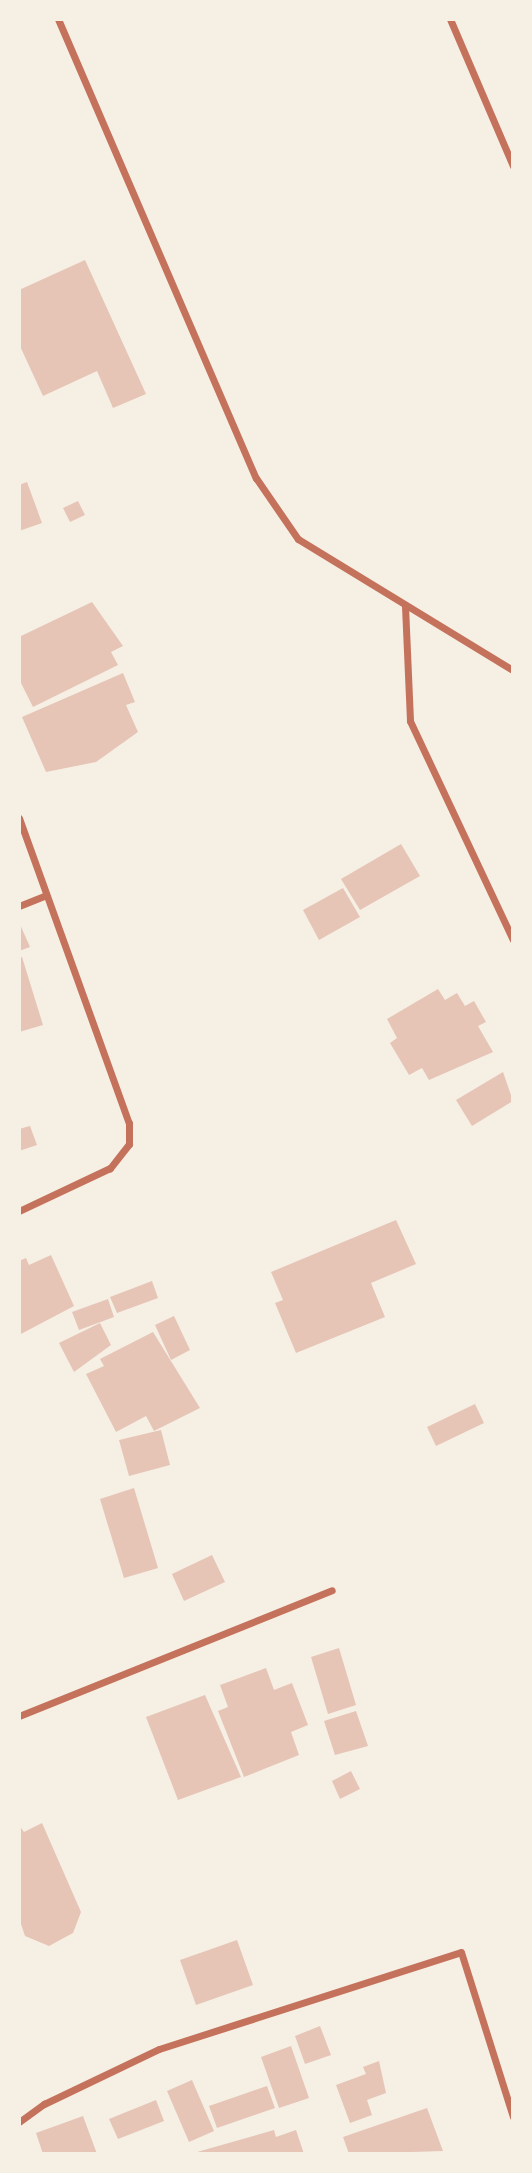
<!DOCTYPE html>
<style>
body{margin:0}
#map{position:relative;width:532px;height:2173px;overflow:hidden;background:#f6efe4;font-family:"Varela Round",sans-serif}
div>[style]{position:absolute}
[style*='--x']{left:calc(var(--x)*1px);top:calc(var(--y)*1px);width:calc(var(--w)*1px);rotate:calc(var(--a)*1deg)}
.building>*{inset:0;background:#e6c5b7}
.minor>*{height:7px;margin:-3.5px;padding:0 3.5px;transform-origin:3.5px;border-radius:3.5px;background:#c5725c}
span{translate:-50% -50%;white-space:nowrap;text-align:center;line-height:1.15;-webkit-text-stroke:6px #f6efe4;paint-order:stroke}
.frame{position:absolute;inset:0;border:21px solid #f6efe4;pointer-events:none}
</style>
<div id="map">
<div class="building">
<div style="clip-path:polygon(85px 260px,146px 394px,113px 408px,97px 371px,43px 396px,19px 344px,19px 290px)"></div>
<div style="clip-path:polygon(27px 482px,42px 523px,19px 531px,19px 485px)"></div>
<div style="clip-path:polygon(78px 501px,85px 515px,70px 522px,63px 508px)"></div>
<div style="clip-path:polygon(92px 602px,123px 646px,111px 652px,118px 665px,33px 707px,19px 679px,19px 637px)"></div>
<div style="clip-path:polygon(123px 673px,135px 702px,126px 705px,138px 732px,96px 762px,46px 772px,22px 717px)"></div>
<div style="clip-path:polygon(401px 844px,420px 876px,360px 910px,341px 879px)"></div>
<div style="clip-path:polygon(343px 888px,360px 917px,319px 940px,303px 910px)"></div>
<div style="clip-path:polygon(19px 922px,30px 947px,19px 951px)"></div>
<div style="clip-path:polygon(22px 957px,43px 1025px,19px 1032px,19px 958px)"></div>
<div style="clip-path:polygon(438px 989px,445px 1000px,457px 993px,465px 1006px,474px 1001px,486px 1022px,478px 1026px,493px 1052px,429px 1080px,422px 1068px,409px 1075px,390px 1043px,397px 1038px,387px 1019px)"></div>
<div style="clip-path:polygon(503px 1072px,513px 1101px,472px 1126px,456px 1100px)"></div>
<div style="clip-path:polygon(30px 1126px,37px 1145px,19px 1151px,19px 1129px)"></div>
<div style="clip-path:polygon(396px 1220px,416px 1264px,371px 1283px,385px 1317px,296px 1353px,275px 1303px,283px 1300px,271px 1272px)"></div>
<div style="clip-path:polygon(51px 1255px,74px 1306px,19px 1335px,19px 1261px,26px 1258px,29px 1265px)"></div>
<div style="clip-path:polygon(152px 1281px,158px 1298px,117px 1313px,110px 1297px)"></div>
<div style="clip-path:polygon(108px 1299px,114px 1317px,79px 1330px,72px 1312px)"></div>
<div style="clip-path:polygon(174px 1316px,190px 1350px,171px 1360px,155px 1325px)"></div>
<div style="clip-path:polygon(100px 1323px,111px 1345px,74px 1372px,59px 1343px)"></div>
<div style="clip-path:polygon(153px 1332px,200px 1408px,154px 1431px,146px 1416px,116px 1432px,86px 1374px,104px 1366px,100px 1359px)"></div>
<div style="clip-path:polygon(475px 1404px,484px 1423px,436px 1446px,427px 1427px)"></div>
<div style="clip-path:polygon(161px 1430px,170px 1465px,129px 1476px,119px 1440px)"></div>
<div style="clip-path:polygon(134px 1488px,158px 1568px,124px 1578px,100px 1499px)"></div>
<div style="clip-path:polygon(212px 1555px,225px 1582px,184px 1601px,172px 1574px)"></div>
<div style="clip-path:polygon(339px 1648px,356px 1705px,328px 1714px,311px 1657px)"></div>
<div style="clip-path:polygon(266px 1668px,274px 1690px,292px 1683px,308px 1725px,291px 1732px,299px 1755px,244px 1777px,218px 1711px,228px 1707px,220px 1685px)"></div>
<div style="clip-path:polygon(205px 1695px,241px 1777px,178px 1800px,146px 1717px)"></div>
<div style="clip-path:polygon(356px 1711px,368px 1746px,335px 1755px,324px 1721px)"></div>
<div style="clip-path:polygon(351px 1771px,360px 1789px,340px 1799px,332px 1781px)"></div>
<div style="clip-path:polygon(42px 1823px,81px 1912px,73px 1933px,49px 1946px,25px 1936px,19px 1918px,19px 1825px,24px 1832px)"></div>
<div style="clip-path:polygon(237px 1940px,253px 1985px,196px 2005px,180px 1960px)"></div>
<div style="clip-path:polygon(320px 2026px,331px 2055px,305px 2064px,295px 2036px)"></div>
<div style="clip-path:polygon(291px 2046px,309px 2098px,279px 2108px,261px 2057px)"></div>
<div style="clip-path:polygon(379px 2061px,386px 2093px,367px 2100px,372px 2115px,350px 2123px,336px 2085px,366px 2074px,363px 2067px)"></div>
<div style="clip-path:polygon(192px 2080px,214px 2131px,189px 2142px,167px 2091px)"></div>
<div style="clip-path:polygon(267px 2086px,275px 2108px,217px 2128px,209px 2106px)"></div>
<div style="clip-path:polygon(156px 2100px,164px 2121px,118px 2139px,109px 2119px)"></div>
<div style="clip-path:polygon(427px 2108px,443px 2151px,349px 2154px,343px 2137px)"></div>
<div style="clip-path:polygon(83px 2116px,97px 2154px,43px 2154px,36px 2133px)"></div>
<div style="clip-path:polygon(274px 2130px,276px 2137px,296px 2130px,304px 2154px,190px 2154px)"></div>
</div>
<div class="minor">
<div style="--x:58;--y:19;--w:500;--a:66.7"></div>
<div style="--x:256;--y:478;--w:74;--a:55.5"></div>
<div style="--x:298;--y:539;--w:252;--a:31.4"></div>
<div style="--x:450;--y:19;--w:160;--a:66.8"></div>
<div style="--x:405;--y:606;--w:115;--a:87.5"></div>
<div style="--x:410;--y:721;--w:242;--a:64.8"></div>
<div style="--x:19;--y:818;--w:324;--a:70.2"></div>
<div style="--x:129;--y:1123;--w:21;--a:90"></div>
<div style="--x:129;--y:1144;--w:31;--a:128"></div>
<div style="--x:110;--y:1168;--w:101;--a:154.7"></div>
<div style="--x:19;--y:906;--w:29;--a:-22"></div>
<div style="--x:19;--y:1716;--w:337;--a:-21.9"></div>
<div style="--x:19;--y:2122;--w:31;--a:-36"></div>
<div style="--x:44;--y:2104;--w:127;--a:-25.6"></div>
<div style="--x:159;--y:2049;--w:317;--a:-17.8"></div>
<div style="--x:461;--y:1952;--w:173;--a:72.5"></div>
</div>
<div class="frame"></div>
</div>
